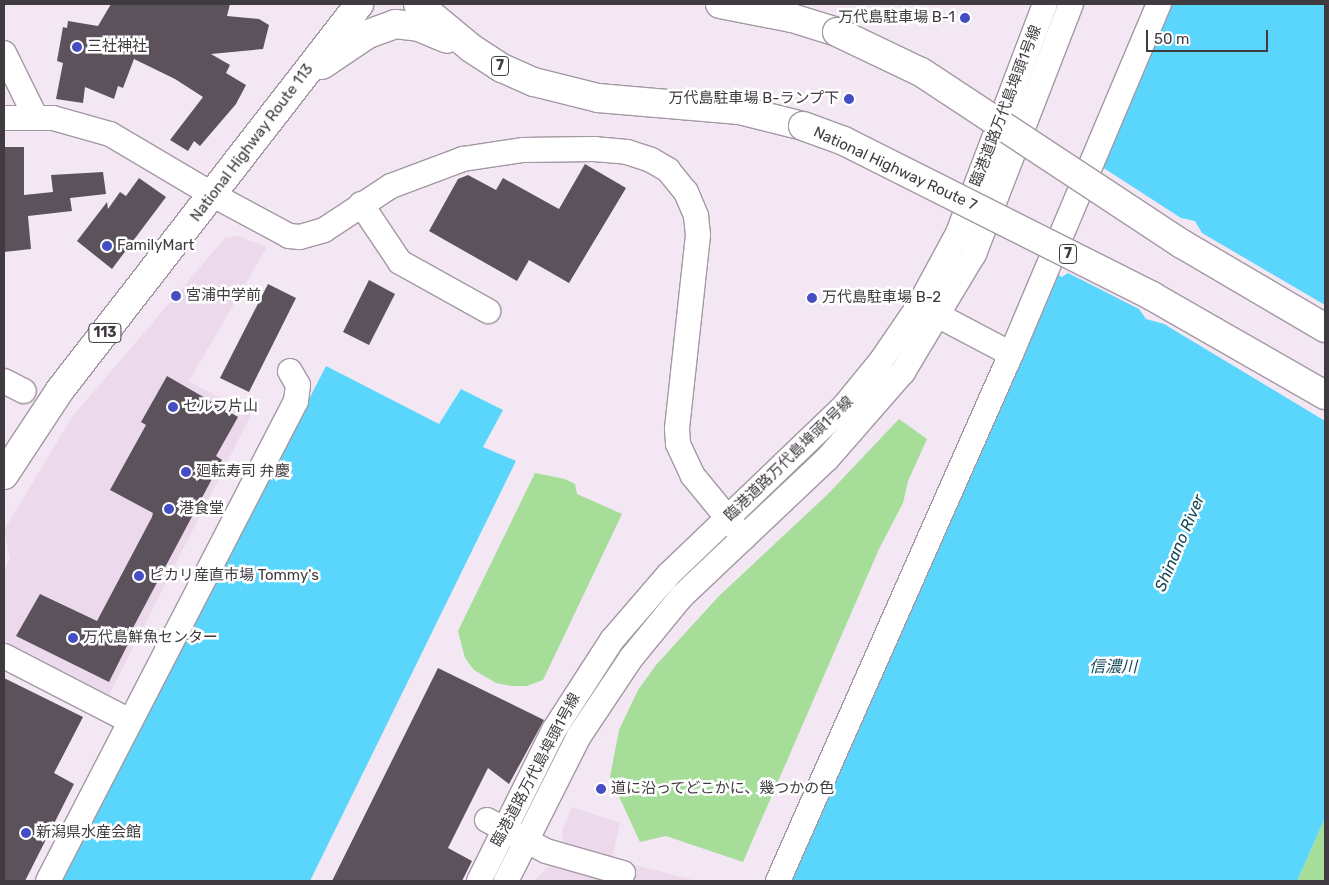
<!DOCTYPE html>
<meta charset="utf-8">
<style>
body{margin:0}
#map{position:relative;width:1329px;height:885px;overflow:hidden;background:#f3e7f3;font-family:Rubik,"Noto Sans JP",sans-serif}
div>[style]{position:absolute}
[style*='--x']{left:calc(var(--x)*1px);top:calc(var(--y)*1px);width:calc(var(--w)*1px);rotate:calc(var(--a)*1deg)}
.built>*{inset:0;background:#ecdaec}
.green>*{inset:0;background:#a5dd99}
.water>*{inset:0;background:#5ad6fd}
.pier>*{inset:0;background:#f3e7f3}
.building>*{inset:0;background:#5c525c}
.roads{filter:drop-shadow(1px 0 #a398a4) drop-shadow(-1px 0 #a398a4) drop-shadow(0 1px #a398a4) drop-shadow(0 -1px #a398a4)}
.minor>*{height:24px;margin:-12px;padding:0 12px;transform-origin:12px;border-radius:12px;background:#fff}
.highway>*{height:28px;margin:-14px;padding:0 14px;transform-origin:14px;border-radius:14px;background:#fff}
.bridges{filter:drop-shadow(1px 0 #a398a4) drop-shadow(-1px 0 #a398a4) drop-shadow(0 1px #a398a4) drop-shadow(0 -1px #a398a4)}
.highway-bridge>*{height:28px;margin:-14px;padding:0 14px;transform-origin:14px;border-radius:14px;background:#fff}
.dots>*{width:14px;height:14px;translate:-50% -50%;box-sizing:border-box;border:2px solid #fff;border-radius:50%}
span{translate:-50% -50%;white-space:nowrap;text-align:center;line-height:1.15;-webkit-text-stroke:5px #fff;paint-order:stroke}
.shield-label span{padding:1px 4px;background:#fff;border:1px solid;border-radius:4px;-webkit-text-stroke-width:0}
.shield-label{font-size:14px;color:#403b40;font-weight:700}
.poi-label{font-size:15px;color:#403b40}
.right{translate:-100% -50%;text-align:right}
.left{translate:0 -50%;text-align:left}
.street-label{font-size:15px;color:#403b40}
.water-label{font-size:16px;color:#114857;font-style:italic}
.frame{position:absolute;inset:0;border:5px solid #403b40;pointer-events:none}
.scale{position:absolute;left:1146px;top:30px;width:122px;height:22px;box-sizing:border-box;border:2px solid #403b40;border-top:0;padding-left:6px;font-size:15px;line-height:18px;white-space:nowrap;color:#403b40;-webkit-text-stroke:4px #fff;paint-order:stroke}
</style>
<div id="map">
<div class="built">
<div style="clip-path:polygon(238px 236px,267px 247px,189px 381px,251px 415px,109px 695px,4px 641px,4px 570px,10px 559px,4px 530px,72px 417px,225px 238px)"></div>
<div style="clip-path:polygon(572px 807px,620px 823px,612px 859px,697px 881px,534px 881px,551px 864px,563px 842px,562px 831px)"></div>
</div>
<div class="green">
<div style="clip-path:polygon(899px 419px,927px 439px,908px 481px,903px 503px,879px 549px,743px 862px,666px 836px,640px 842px,610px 777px,619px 730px,638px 690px,656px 665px,719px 596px,827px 495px)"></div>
<div style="clip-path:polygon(535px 473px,565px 479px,575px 484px,577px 494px,622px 514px,543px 680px,527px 686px,511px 686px,496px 683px,474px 670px,465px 658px,458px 631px)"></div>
<div style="clip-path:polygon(1325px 818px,1325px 881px,1297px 881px)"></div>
</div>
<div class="water">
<div style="clip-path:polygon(1172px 4px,1325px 4px,1325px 818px,1297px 881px,788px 881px)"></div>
<div style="clip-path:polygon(326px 366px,439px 424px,461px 389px,503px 410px,483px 447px,516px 461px,310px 881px,62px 881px)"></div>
</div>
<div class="pier">
<div style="clip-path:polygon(1099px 165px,1181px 218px,1195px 221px,1202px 233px,1325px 305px,1325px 421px,1164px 324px,1146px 319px,1139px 309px,1068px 273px,1062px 277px,1052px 271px)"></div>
</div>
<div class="building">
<div style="clip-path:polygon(111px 4px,230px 4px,227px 16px,259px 19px,269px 25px,263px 49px,211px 54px,230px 65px,226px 73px,246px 85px,236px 104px,200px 146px,194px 141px,188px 151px,170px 140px,203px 97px,175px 79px,134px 59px,123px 88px,118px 86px,114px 99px,85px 87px,83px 103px,56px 99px,63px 63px,57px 61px,63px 27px,67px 28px,68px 21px,98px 26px)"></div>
<div style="clip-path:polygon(4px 147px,24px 147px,24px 195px,53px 192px,51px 175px,103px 172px,106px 194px,70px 198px,72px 211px,28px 216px,31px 249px,4px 252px)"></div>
<div style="clip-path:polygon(585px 164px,626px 188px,569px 283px,529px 260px,517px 281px,429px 231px,458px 179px,468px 175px,496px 190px,503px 178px,559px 209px)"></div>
<div style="clip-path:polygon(139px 178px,166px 197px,112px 269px,77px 241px,107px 202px,108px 209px,120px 192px,126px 196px)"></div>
<div style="clip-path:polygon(369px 280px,395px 294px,369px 345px,343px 332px)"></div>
<div style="clip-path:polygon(268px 284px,296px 298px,249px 392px,220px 378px)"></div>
<div style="clip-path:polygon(167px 376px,238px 417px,216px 456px,222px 460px,126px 641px,129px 642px,109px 682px,16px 636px,40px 594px,97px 621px,152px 517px,153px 513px,110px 490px,146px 425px,141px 422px)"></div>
<div style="clip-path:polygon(438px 668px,544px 720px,509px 784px,488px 768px,448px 848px,472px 861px,462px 881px,332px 881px)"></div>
<div style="clip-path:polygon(4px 678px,83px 717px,54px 773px,74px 784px,25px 881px,4px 881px)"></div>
</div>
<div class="roads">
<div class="minor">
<div style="--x:4;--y:53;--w:70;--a:63.8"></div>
<div style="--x:4;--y:118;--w:49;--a:0"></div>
<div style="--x:53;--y:118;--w:59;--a:15.7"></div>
<div style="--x:110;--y:134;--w:120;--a:30.6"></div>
<div style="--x:213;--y:195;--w:86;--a:28.3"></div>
<div style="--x:289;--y:236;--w:11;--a:5"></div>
<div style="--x:300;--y:237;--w:25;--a:-16"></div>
<div style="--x:324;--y:230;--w:80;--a:-33.3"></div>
<div style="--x:391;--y:186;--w:77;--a:-20.6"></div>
<div style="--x:463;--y:159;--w:61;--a:-8.5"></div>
<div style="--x:523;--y:150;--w:71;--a:-0.8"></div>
<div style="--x:594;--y:149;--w:33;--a:5"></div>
<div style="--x:627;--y:152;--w:25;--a:18"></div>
<div style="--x:651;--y:160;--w:20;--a:30"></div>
<div style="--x:668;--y:170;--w:28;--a:51"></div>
<div style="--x:686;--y:192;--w:26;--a:67"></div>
<div style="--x:696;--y:216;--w:19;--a:84"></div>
<div style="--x:698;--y:235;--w:195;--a:96.2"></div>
<div style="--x:677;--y:429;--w:15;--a:86"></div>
<div style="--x:678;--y:444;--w:35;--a:65"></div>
<div style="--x:693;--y:476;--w:80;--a:50.6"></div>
<div style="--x:361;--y:204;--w:70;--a:56.1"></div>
<div style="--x:400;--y:262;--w:101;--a:29.1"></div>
<div style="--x:939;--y:316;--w:81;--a:27.8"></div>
<div style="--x:4;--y:381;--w:22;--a:27"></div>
<div style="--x:4;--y:656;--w:142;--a:27.3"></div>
<div style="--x:487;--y:820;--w:67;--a:27.7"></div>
<div style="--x:546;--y:851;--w:80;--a:15.9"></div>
<div style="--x:48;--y:881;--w:540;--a:-62.68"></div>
<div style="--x:296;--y:401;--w:16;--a:-83"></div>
<div style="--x:298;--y:385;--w:16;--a:-120"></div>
<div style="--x:479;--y:881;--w:169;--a:-63.6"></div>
<div style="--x:554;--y:730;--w:107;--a:-57.2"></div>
<div style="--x:612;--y:640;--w:87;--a:-49.2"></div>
<div style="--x:669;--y:574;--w:244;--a:-43.8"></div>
<div style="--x:845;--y:405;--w:57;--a:-50.7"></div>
<div style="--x:881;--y:361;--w:65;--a:-55.6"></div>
<div style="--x:918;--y:307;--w:84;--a:-61.6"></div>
<div style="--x:958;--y:233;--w:245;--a:-69.2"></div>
<div style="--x:506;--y:881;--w:162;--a:-63.3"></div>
<div style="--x:579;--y:736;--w:94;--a:-56.3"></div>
<div style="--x:631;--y:658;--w:80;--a:-50.6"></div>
<div style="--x:682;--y:596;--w:199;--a:-43.4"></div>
<div style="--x:827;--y:459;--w:116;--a:-48.9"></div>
<div style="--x:903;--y:372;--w:138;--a:-59"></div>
<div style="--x:974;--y:254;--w:268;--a:-68.8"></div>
<div style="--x:778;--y:881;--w:576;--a:-66.15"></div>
<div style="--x:1011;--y:354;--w:380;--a:-67.1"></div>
</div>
<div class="highway">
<div style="--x:418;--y:4;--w:69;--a:39.7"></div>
<div style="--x:471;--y:48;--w:37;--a:33"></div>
<div style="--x:502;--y:68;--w:35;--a:24"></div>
<div style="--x:534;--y:82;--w:66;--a:14"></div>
<div style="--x:598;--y:98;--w:142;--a:4.9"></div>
<div style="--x:739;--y:110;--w:66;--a:14"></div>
<div style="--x:720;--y:4;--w:73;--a:11"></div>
<div style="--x:792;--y:18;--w:47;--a:17.3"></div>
<div style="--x:322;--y:65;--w:55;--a:-34"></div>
<div style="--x:368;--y:34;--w:29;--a:-20"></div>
<div style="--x:395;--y:24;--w:24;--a:7"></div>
<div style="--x:419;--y:27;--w:30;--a:23"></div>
<div style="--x:4;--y:475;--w:102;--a:-56.6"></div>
<div style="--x:60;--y:390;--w:488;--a:-52.2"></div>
</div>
</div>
<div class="bridges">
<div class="highway-bridge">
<div style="--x:837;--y:32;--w:93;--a:25.5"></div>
<div style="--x:921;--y:72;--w:313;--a:33.4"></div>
<div style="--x:1182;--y:244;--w:166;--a:30.4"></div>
<div style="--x:803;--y:126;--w:44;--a:20.1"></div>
<div style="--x:844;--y:141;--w:345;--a:26.7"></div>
<div style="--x:1152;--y:296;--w:199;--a:29.8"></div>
</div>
</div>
<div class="dots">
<div style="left:965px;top:18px;background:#434ec2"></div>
<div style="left:77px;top:47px;background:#434ec2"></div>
<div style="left:849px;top:99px;background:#434ec2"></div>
<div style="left:107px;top:246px;background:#434ec2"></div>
<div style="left:176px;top:296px;background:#434ec2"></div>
<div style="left:812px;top:298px;background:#434ec2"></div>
<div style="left:173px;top:407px;background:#434ec2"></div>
<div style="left:186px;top:472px;background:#434ec2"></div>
<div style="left:169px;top:509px;background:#434ec2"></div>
<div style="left:139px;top:576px;background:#434ec2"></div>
<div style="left:73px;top:638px;background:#434ec2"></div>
<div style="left:601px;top:789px;background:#434ec2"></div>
<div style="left:26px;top:833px;background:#434ec2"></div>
</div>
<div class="shield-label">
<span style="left:500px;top:66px">7</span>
<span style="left:1068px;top:254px">7</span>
<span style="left:105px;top:333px">113</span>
</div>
<div class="poi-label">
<span class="right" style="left:955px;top:18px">万代島駐車場 B-1</span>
<span class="left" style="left:87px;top:47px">三社神社</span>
<span class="right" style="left:839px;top:99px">万代島駐車場 B-ランプ下</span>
<span class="left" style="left:117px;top:246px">FamilyMart</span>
<span class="left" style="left:186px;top:296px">宮浦中学前</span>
<span class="left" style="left:822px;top:298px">万代島駐車場 B-2</span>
<span class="left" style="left:183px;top:407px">セルフ片山</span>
<span class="left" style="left:196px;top:472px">廻転寿司 弁慶</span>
<span class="left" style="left:179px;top:509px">港食堂</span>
<span class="left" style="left:149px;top:576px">ピカリ産直市場 Tommy's</span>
<span class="left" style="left:83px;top:638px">万代島鮮魚センター</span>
<span class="left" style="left:611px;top:789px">道に沿ってどこかに、幾つかの色</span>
<span class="left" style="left:36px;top:833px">新潟県水産会館</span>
</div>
<div class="street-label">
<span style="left:1006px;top:106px;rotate:-69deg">臨港道路万代島埠頭1号線</span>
<span style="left:252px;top:143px;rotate:-53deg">National Highway Route 113</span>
<span style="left:895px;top:169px;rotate:25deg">National Highway Route 7</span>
<span style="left:789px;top:459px;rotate:-44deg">臨港道路万代島埠頭1号線</span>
<span style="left:536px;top:770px;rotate:-62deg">臨港道路万代島埠頭1号線</span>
</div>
<div class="water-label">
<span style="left:1180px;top:543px;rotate:-67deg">Shinano River</span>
<span style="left:1113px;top:667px">信濃川</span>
</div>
<div class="frame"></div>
<div class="scale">50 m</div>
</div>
